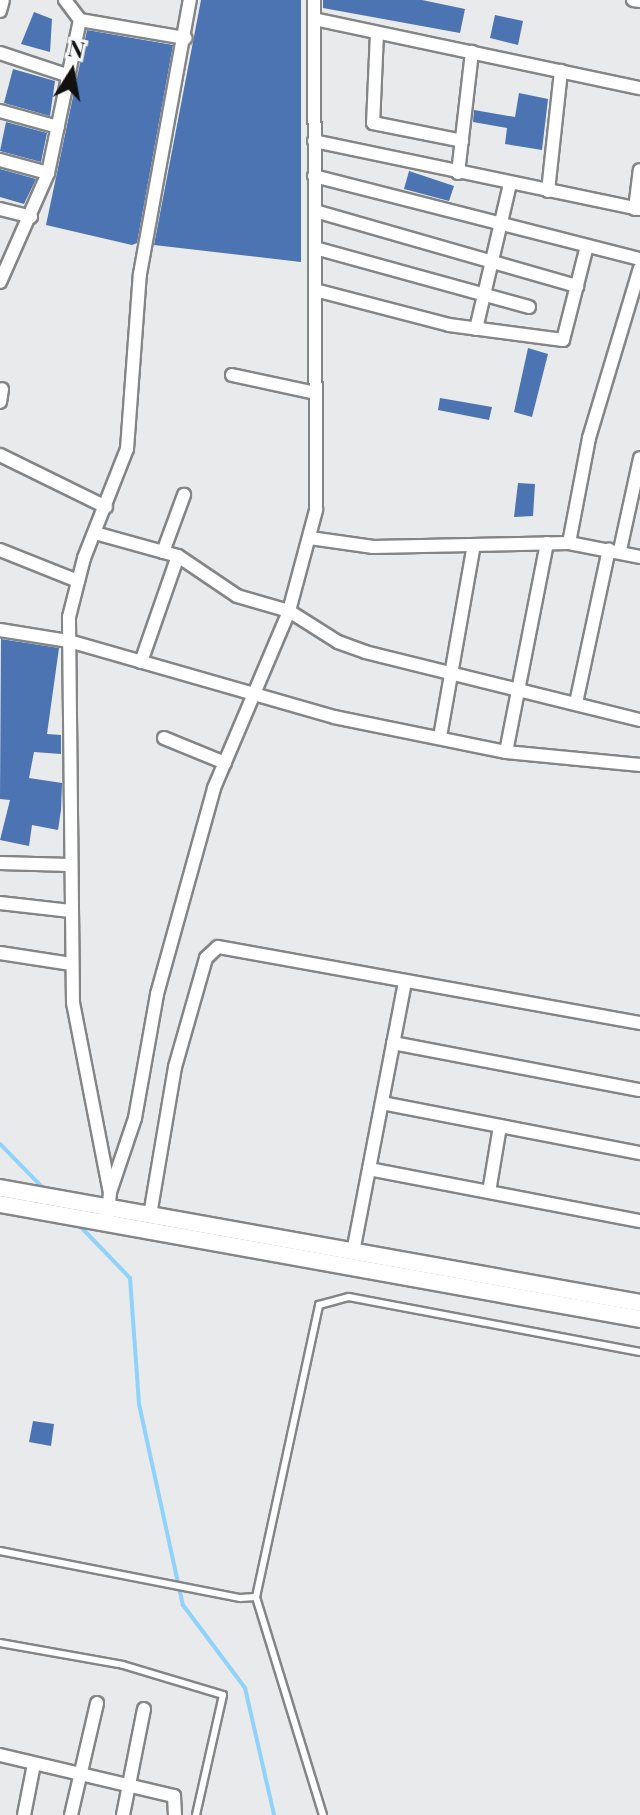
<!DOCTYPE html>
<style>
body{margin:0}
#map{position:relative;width:640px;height:1815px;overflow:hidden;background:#e9eaec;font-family:"Playfair Display",serif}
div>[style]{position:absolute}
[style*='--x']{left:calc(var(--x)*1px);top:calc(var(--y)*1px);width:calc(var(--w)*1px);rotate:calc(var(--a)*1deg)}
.stream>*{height:4px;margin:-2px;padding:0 2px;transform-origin:2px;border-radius:2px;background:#90d3fa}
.building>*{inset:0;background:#4c73b2}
.roads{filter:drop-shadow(2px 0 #838587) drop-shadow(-2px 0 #838587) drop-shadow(0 2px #838587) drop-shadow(0 -2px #838587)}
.lane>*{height:6px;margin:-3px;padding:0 3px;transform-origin:3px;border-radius:3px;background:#fff}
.street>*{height:12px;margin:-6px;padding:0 6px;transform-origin:6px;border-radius:6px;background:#fff}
.secondary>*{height:16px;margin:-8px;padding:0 8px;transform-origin:8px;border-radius:8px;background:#fff}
span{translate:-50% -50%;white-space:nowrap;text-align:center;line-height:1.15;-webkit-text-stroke:7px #f6f8fa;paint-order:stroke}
.north{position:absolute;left:32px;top:32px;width:80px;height:80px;-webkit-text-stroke:6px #f6f8fa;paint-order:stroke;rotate:11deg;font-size:22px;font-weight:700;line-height:32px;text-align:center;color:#111112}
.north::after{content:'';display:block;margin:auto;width:28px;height:36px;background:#111112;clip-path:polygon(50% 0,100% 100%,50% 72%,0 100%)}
</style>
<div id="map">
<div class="stream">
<div style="--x:0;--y:1144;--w:66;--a:45.6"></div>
<div style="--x:77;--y:1223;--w:76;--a:46.1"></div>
<div style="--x:130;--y:1278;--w:126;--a:85.9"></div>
<div style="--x:139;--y:1404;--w:206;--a:77.7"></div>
<div style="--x:183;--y:1605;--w:104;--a:53.2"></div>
<div style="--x:245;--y:1688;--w:130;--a:77.1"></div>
</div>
<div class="building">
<div style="clip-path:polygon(201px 0,301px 0,301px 262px,154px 245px)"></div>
<div style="clip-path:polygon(323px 0,422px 0,465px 9px,460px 33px,323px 8px)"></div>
<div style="clip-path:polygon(34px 12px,52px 19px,50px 52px,21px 44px)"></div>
<div style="clip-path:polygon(495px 15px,523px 21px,518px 45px,490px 38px)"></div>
<div style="clip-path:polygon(87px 30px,173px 45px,137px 243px,132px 245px,46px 225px)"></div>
<div style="clip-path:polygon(13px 69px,55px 81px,50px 116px,4px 103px)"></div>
<div style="clip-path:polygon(519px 93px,548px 99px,542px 150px,505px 144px,507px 128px,473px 122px,474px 110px,515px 117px)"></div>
<div style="clip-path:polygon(6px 122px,47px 133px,41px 162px,0 151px)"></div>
<div style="clip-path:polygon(0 169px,36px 179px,24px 204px,0 197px)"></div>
<div style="clip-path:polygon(409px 171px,454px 186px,449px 201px,404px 189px)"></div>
<div style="clip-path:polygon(528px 348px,548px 354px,532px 417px,514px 412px)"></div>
<div style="clip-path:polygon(440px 398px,492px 407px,489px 420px,438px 410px)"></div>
<div style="clip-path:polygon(518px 483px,535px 484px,533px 516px,514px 517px)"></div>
<div style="clip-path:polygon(1px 639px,59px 648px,47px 734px,61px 735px,61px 754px,34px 752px,29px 778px,62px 783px,61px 810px,58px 830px,32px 825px,29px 846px,0 840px,10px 800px,0 799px)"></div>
<div style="clip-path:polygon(33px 1421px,54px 1424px,51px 1446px,29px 1442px)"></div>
</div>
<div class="roads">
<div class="lane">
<div style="--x:0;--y:1551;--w:245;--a:11.1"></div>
<div style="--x:240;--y:1598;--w:16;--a:-4"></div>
<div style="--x:0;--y:1643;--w:125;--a:10.1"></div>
<div style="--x:123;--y:1665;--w:104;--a:16.7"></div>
<div style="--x:223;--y:1695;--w:123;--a:102.7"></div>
<div style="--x:323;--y:1815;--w:228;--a:-107.1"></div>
<div style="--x:256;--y:1597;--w:299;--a:-77.8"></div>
<div style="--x:319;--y:1305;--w:31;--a:-15"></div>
<div style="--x:349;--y:1297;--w:296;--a:10.7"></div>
</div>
<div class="street">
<div style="--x:65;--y:0;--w:25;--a:53"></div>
<div style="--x:633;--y:0;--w:7;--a:8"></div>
<div style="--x:0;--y:11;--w:11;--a:-75"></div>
<div style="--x:314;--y:19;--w:333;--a:12"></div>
<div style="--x:377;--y:33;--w:90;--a:92.5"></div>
<div style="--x:373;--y:123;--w:91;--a:11.4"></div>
<div style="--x:0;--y:53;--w:73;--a:18.4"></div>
<div style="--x:0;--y:111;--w:60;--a:15.4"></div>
<div style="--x:314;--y:141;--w:333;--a:11.8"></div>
<div style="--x:0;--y:160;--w:50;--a:15.2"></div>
<div style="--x:458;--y:173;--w:122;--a:-83.4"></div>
<div style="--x:314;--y:176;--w:336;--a:14.3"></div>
<div style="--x:548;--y:191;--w:121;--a:-83.8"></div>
<div style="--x:0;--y:209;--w:32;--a:14"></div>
<div style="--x:635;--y:209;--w:39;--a:-83"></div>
<div style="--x:315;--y:211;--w:273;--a:16"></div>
<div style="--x:315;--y:248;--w:222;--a:15.4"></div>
<div style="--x:0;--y:282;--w:119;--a:-66.2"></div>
<div style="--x:48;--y:173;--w:156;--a:-78.2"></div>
<div style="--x:80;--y:20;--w:107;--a:9.7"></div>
<div style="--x:315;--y:290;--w:138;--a:14.6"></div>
<div style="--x:449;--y:325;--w:115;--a:7.5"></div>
<div style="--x:563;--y:340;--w:97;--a:-75.7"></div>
<div style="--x:476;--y:329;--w:149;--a:-76.8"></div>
<div style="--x:232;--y:375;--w:85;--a:12.2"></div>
<div style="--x:0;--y:402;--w:13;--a:-81"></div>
<div style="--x:0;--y:455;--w:118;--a:26.1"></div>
<div style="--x:95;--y:533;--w:86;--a:15.5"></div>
<div style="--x:178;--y:556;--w:71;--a:34.1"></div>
<div style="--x:237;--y:596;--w:54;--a:16.1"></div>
<div style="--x:289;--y:611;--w:58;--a:32.3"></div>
<div style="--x:338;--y:642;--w:29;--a:20"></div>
<div style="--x:365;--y:652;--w:283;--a:13.9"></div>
<div style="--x:310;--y:538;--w:64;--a:8.1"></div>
<div style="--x:373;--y:547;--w:196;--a:-1.2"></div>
<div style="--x:569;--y:543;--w:72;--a:11.2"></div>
<div style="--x:569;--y:543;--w:107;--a:-79.2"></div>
<div style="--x:589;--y:438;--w:177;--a:-73.3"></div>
<div style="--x:0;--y:550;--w:84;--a:21.7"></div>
<div style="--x:620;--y:550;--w:94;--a:-77.7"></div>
<div style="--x:163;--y:552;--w:61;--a:-69.8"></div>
<div style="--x:0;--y:630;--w:70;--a:9.1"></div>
<div style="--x:69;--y:641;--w:276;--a:16"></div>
<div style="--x:334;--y:717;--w:176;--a:11.5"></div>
<div style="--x:506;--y:752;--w:213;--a:-78.9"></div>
<div style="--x:141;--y:662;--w:112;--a:-70.8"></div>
<div style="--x:576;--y:703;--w:157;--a:-77.9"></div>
<div style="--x:440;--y:737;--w:195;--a:-80"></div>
<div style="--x:164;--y:738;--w:66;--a:22.3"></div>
<div style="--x:506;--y:752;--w:135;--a:5.5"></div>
<div style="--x:0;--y:863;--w:70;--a:1.6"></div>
<div style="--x:0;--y:903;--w:71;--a:6.4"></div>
<div style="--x:0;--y:953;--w:72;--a:8.8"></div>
<div style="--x:393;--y:1043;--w:251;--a:10.8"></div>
<div style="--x:382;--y:1103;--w:263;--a:11"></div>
<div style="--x:369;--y:1169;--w:276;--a:10.9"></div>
<div style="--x:110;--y:1192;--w:78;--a:-71.3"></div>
<div style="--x:135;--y:1118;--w:126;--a:-79.9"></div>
<div style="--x:157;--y:994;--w:214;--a:-74.5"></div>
<div style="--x:214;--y:788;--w:192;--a:-67"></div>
<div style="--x:289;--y:611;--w:105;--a:-75"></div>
<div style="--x:316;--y:510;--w:510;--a:-90.22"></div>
<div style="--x:489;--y:1192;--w:67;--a:-80.5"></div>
<div style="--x:108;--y:1215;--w:22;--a:-85"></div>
<div style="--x:110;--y:1193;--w:194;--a:-101"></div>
<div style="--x:73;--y:1003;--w:386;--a:-90.6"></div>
<div style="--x:69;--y:617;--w:61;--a:-75.7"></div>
<div style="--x:84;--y:558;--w:117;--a:-68.5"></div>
<div style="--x:127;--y:449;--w:175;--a:-85.8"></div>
<div style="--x:140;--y:274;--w:279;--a:-79.7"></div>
<div style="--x:150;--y:1215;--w:150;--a:-80.4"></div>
<div style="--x:175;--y:1067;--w:113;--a:-74.1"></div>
<div style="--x:206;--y:958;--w:16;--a:-43"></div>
<div style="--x:218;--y:947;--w:429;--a:10.2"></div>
<div style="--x:353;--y:1252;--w:276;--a:-79.1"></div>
<div style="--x:0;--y:1755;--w:179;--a:13.3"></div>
<div style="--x:174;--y:1796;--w:19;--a:87"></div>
<div style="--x:24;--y:1815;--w:52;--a:-78.9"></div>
<div style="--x:71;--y:1815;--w:115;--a:-76.9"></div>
<div style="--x:123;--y:1815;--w:108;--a:-78.8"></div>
</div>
<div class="secondary">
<div style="--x:0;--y:1188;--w:650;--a:10.19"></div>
<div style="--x:0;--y:1204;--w:650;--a:10.19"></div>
</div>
</div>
<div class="north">N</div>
</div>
